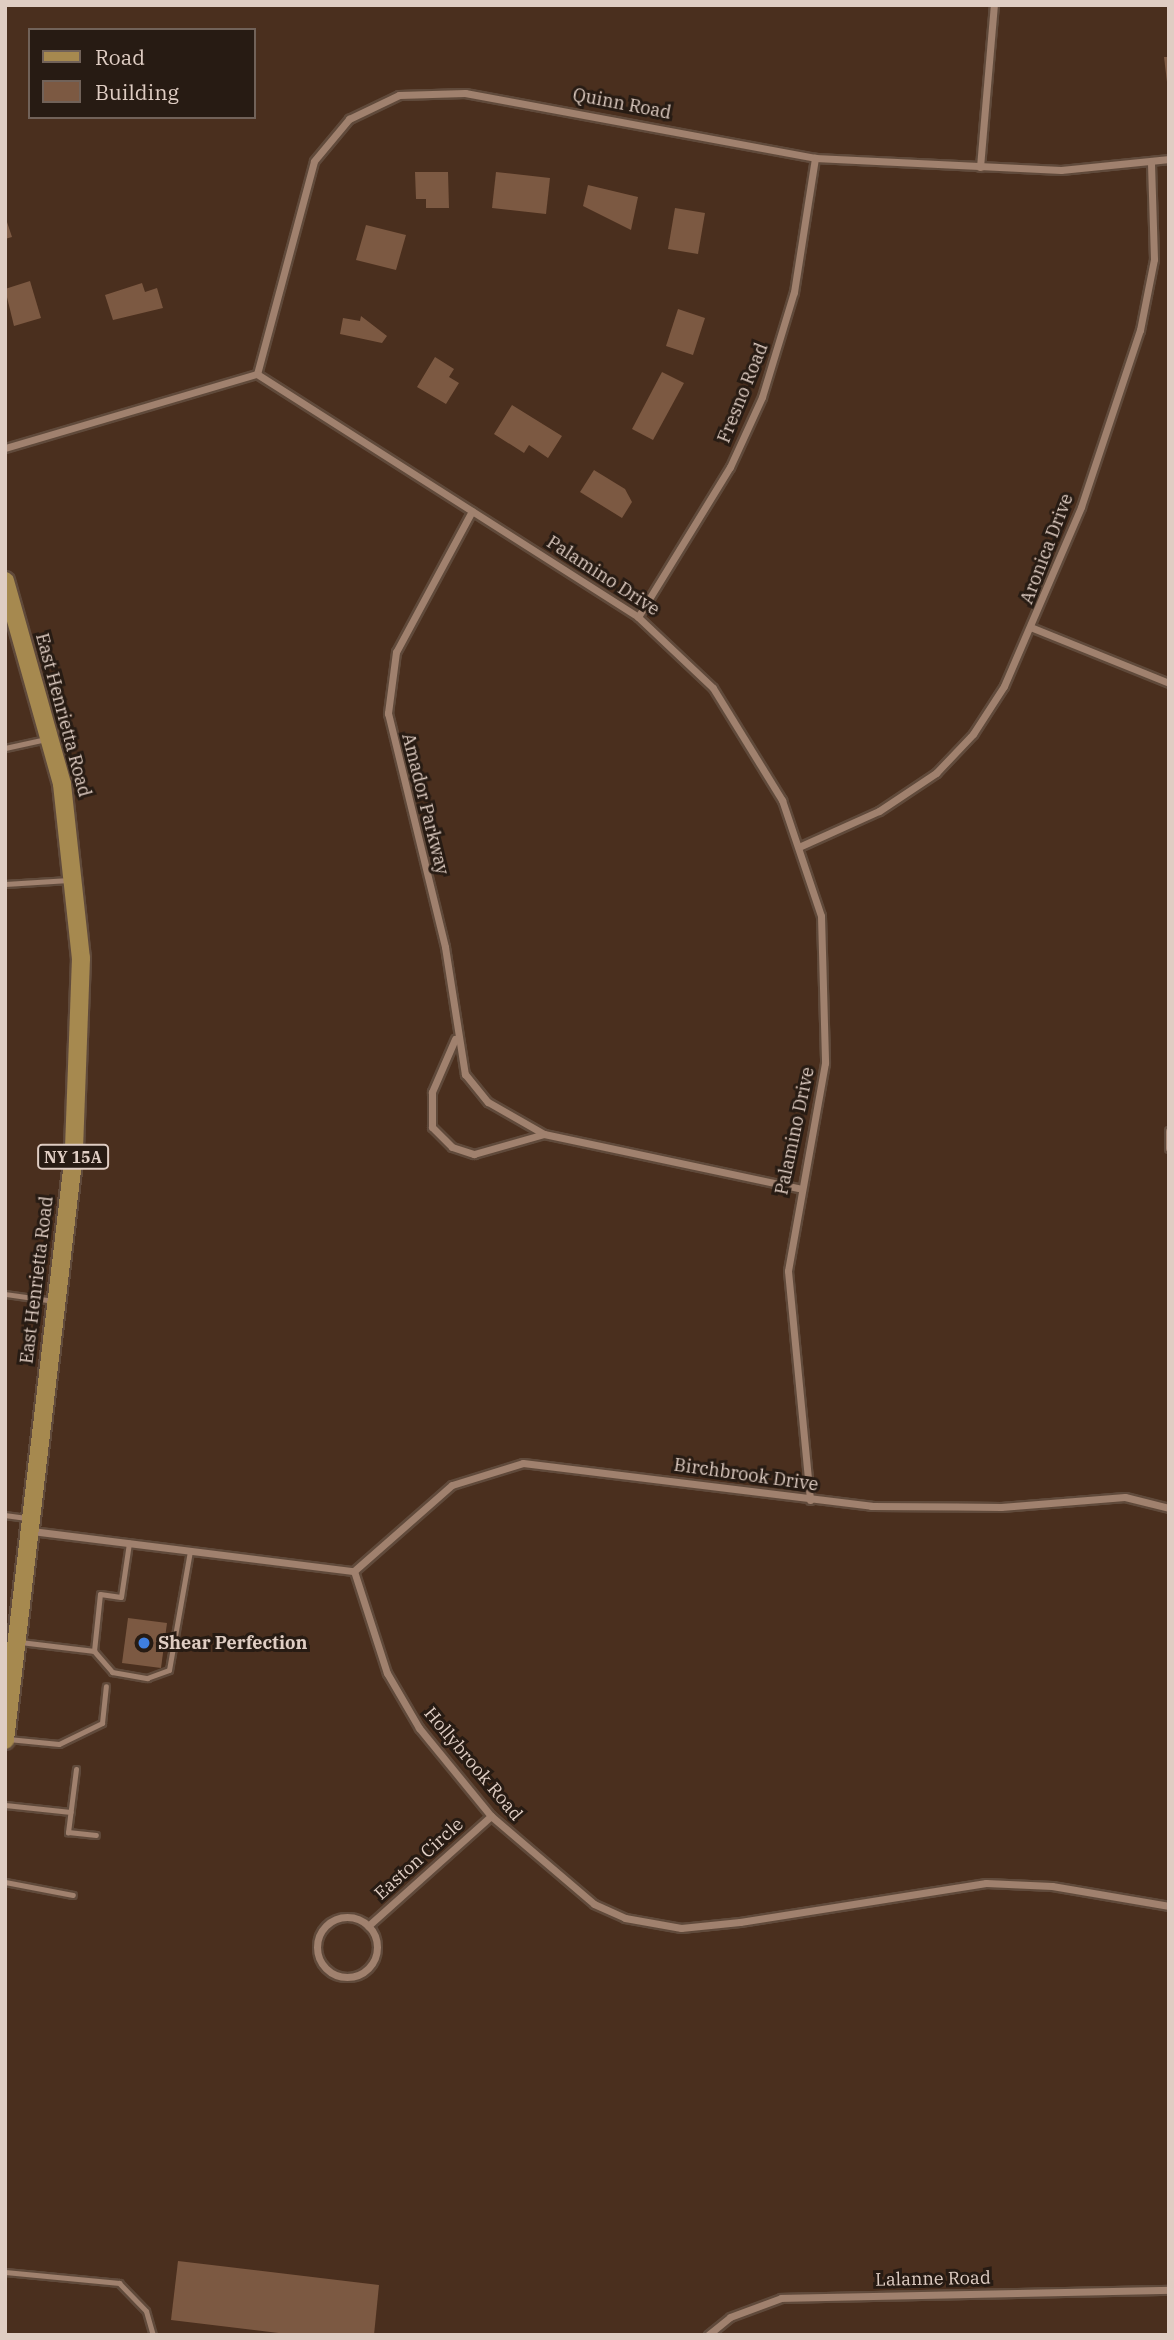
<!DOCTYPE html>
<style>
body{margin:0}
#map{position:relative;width:1174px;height:2340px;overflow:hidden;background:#4a2f1e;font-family:"IBM Plex Serif",serif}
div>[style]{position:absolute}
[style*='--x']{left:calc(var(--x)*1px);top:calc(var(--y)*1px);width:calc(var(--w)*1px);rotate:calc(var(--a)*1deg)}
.building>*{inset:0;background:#7c5942}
.roads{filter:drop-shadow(2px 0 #604a3b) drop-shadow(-2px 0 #604a3b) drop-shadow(0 2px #604a3b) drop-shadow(0 -2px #604a3b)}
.service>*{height:5px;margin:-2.5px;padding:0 2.5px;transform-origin:2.5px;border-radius:2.5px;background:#a0816e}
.minor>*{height:7px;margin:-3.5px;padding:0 3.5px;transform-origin:3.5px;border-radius:3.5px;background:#a0816e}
.minor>.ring{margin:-3.5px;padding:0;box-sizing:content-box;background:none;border:7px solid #a0816e;border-radius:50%}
.primary>*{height:18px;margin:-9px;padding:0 9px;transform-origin:9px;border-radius:9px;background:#a6894f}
.dots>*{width:19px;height:19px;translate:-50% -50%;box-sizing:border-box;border:4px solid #271b13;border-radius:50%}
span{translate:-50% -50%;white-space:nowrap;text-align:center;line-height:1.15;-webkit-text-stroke:6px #271b13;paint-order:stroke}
.shield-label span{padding:2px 5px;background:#271b13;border:2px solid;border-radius:5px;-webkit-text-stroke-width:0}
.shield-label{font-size:16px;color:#dfcdc3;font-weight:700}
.street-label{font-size:18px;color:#dfcdc3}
.poi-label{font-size:18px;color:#dfcdc3;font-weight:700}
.left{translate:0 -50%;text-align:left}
.frame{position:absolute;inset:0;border:7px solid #dfcdc3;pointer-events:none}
.legend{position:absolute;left:28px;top:28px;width:228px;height:91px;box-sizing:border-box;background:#271b13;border:2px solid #716259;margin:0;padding:9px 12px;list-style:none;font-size:21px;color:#dfcdc3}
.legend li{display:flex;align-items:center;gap:14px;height:35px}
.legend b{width:35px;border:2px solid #716259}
</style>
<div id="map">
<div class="building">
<div style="clip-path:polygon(1164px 57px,1169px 57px,1169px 82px,1167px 82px)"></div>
<div style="clip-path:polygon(415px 172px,448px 172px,449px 208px,426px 208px,426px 199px,416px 199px)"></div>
<div style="clip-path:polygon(496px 172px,550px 178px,546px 214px,492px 208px)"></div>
<div style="clip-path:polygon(588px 185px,638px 197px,631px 230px,583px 206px)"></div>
<div style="clip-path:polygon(675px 208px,705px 213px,698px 254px,668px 249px)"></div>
<div style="clip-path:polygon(5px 216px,12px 237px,5px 239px)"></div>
<div style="clip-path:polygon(366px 225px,406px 235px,396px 270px,356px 260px)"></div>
<div style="clip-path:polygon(30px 281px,41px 318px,14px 326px,5px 289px)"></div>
<div style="clip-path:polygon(142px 283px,145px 292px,157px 288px,163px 308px,113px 320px,105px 295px)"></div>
<div style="clip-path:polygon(678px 309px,705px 318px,693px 355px,666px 346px)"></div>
<div style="clip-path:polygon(361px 316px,387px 336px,382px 343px,340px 334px,343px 318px,360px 321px)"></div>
<div style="clip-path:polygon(435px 357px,454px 369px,449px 377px,459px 383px,446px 404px,417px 387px)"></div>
<div style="clip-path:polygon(662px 372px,684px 383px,653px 440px,632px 429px)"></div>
<div style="clip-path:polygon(512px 405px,562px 436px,548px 458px,529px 445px,524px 453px,494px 434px)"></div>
<div style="clip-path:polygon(594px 470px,625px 489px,632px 502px,622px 518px,580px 492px)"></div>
<div style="clip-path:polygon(128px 1618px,167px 1623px,161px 1668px,122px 1663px)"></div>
<div style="clip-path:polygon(178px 2261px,379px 2285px,374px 2335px,295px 2335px,171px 2320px)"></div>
</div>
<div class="roads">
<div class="service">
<div style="--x:5;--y:748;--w:42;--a:-12.4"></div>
<div style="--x:5;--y:884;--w:64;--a:-3.6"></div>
<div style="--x:5;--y:1294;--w:49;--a:8.1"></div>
<div style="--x:5;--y:1515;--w:21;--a:8"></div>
<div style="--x:20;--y:1642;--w:75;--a:6.9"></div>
<div style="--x:94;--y:1651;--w:57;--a:-84"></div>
<div style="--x:100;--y:1594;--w:21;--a:8"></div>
<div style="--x:121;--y:1597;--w:55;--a:-81.6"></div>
<div style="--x:94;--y:1651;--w:28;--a:49"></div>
<div style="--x:112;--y:1672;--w:36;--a:10"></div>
<div style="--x:147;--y:1678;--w:23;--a:-20"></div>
<div style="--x:169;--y:1670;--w:121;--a:-80"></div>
<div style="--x:8;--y:1739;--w:51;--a:5.6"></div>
<div style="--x:59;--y:1744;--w:48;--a:-26"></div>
<div style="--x:102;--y:1723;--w:37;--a:-84"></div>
<div style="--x:76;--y:1769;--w:64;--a:97.2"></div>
<div style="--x:68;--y:1832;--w:28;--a:6"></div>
<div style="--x:5;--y:1805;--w:66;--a:6.1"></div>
<div style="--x:5;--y:1882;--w:69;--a:10.8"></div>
<div style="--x:5;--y:2272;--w:115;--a:5.5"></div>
<div style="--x:119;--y:2283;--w:39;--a:46"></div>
<div style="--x:146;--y:2311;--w:25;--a:74"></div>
</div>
<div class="minor">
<div style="--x:980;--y:167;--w:163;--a:-85.1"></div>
<div style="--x:257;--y:374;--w:220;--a:-75"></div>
<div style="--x:314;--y:161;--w:55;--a:-50.2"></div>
<div style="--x:349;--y:119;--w:55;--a:-25.6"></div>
<div style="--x:399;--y:95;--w:66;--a:-1.7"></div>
<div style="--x:465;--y:93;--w:356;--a:10.5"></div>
<div style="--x:815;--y:158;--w:246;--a:2.8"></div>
<div style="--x:1061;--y:170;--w:109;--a:-5.8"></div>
<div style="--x:5;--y:448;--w:263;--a:-16.4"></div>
<div style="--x:257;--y:374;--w:452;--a:32.5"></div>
<div style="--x:638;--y:617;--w:103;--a:43.4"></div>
<div style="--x:713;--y:688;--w:132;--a:58.4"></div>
<div style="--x:782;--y:800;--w:122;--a:71.4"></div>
<div style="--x:821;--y:916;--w:147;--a:88.4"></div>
<div style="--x:825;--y:1063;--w:211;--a:100.1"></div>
<div style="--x:788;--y:1271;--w:230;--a:84.5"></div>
<div style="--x:472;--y:511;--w:160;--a:118.3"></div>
<div style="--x:396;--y:652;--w:62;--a:97.5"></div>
<div style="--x:388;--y:713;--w:241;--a:76.3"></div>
<div style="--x:445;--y:947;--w:129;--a:81.1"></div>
<div style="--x:465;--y:1074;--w:36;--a:51"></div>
<div style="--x:488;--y:1102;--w:64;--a:29.7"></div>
<div style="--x:544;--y:1134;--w:260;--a:12"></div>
<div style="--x:638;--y:617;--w:176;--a:-58.5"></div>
<div style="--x:730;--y:467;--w:77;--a:-65.4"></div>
<div style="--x:762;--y:397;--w:110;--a:-73.1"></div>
<div style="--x:794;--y:292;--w:136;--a:-81.1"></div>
<div style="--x:1033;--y:628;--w:147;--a:22"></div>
<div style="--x:801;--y:846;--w:85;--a:-24.2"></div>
<div style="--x:879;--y:811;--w:69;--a:-33.7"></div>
<div style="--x:936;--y:773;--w:54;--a:-46.5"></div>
<div style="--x:973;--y:734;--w:57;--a:-57.1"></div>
<div style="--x:1004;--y:686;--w:195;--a:-66.7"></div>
<div style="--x:1081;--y:507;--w:187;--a:-71.6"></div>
<div style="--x:1140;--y:330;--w:72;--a:-78.8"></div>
<div style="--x:1154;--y:259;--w:97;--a:-91.8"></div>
<div style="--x:455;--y:1039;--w:58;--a:113.5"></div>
<div style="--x:432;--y:1092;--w:35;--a:90"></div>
<div style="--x:432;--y:1127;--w:28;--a:45"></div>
<div style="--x:452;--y:1147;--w:23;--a:18"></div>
<div style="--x:474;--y:1154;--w:73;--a:-15.9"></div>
<div style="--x:1169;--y:1131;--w:17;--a:90"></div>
<div style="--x:31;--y:1531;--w:325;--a:7.1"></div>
<div style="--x:354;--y:1571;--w:107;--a:72.1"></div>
<div style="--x:387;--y:1673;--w:64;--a:59.8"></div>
<div style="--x:419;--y:1728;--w:114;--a:50.7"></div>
<div style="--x:491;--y:1816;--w:135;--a:40.5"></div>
<div style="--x:594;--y:1904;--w:34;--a:24"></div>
<div style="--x:625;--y:1918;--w:57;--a:10.1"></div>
<div style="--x:681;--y:1928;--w:59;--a:-5.8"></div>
<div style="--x:740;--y:1922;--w:249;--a:-9"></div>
<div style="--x:986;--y:1883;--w:66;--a:2.6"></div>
<div style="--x:1052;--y:1886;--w:119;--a:9.7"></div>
<div style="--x:354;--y:1571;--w:130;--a:-41.3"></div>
<div style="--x:452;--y:1485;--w:74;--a:-17.2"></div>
<div style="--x:523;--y:1463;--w:351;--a:7"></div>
<div style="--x:871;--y:1506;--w:130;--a:0.4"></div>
<div style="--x:1001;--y:1507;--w:124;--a:-4.6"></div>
<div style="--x:1125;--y:1497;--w:45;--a:14"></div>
<div class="ring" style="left:317px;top:1917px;width:53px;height:53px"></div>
<div style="--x:368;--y:1926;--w:165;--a:-41.8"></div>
<div style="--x:708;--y:2335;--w:28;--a:-39"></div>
<div style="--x:730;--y:2317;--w:54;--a:-20.4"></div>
<div style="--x:781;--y:2298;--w:388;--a:-1.2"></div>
</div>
<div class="primary">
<div style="--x:5;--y:581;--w:211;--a:74.3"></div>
<div style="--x:62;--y:784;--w:175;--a:83.8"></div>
<div style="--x:81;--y:958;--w:195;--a:92.1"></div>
<div style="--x:74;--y:1153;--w:591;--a:96.7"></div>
</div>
</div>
<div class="dots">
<div style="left:144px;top:1643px;background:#3f7fe0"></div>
</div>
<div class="shield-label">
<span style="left:73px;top:1157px">NY 15A</span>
</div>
<div class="street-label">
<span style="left:622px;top:104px;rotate:11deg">Quinn Road</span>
<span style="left:743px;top:393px;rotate:-68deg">Fresno Road</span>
<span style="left:1047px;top:549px;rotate:-69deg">Aronica Drive</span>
<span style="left:603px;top:576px;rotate:33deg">Palamino Drive</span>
<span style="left:63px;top:715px;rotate:75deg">East Henrietta Road</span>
<span style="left:425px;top:804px;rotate:76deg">Amador Parkway</span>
<span style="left:795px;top:1131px;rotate:-78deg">Palamino Drive</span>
<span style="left:37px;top:1280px;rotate:-83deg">East Henrietta Road</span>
<span style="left:746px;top:1475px;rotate:8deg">Birchbrook Drive</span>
<span style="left:473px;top:1764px;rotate:50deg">Hollybrook Road</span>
<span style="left:419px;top:1859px;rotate:-42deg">Easton Circle</span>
<span style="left:933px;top:2279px;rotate:-1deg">Lalanne Road</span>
</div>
<div class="poi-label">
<span class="left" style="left:158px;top:1643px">Shear Perfection</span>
</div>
<div class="frame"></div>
<ul class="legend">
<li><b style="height:9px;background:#a6894f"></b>Road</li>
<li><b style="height:19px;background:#7c5942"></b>Building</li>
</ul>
</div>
